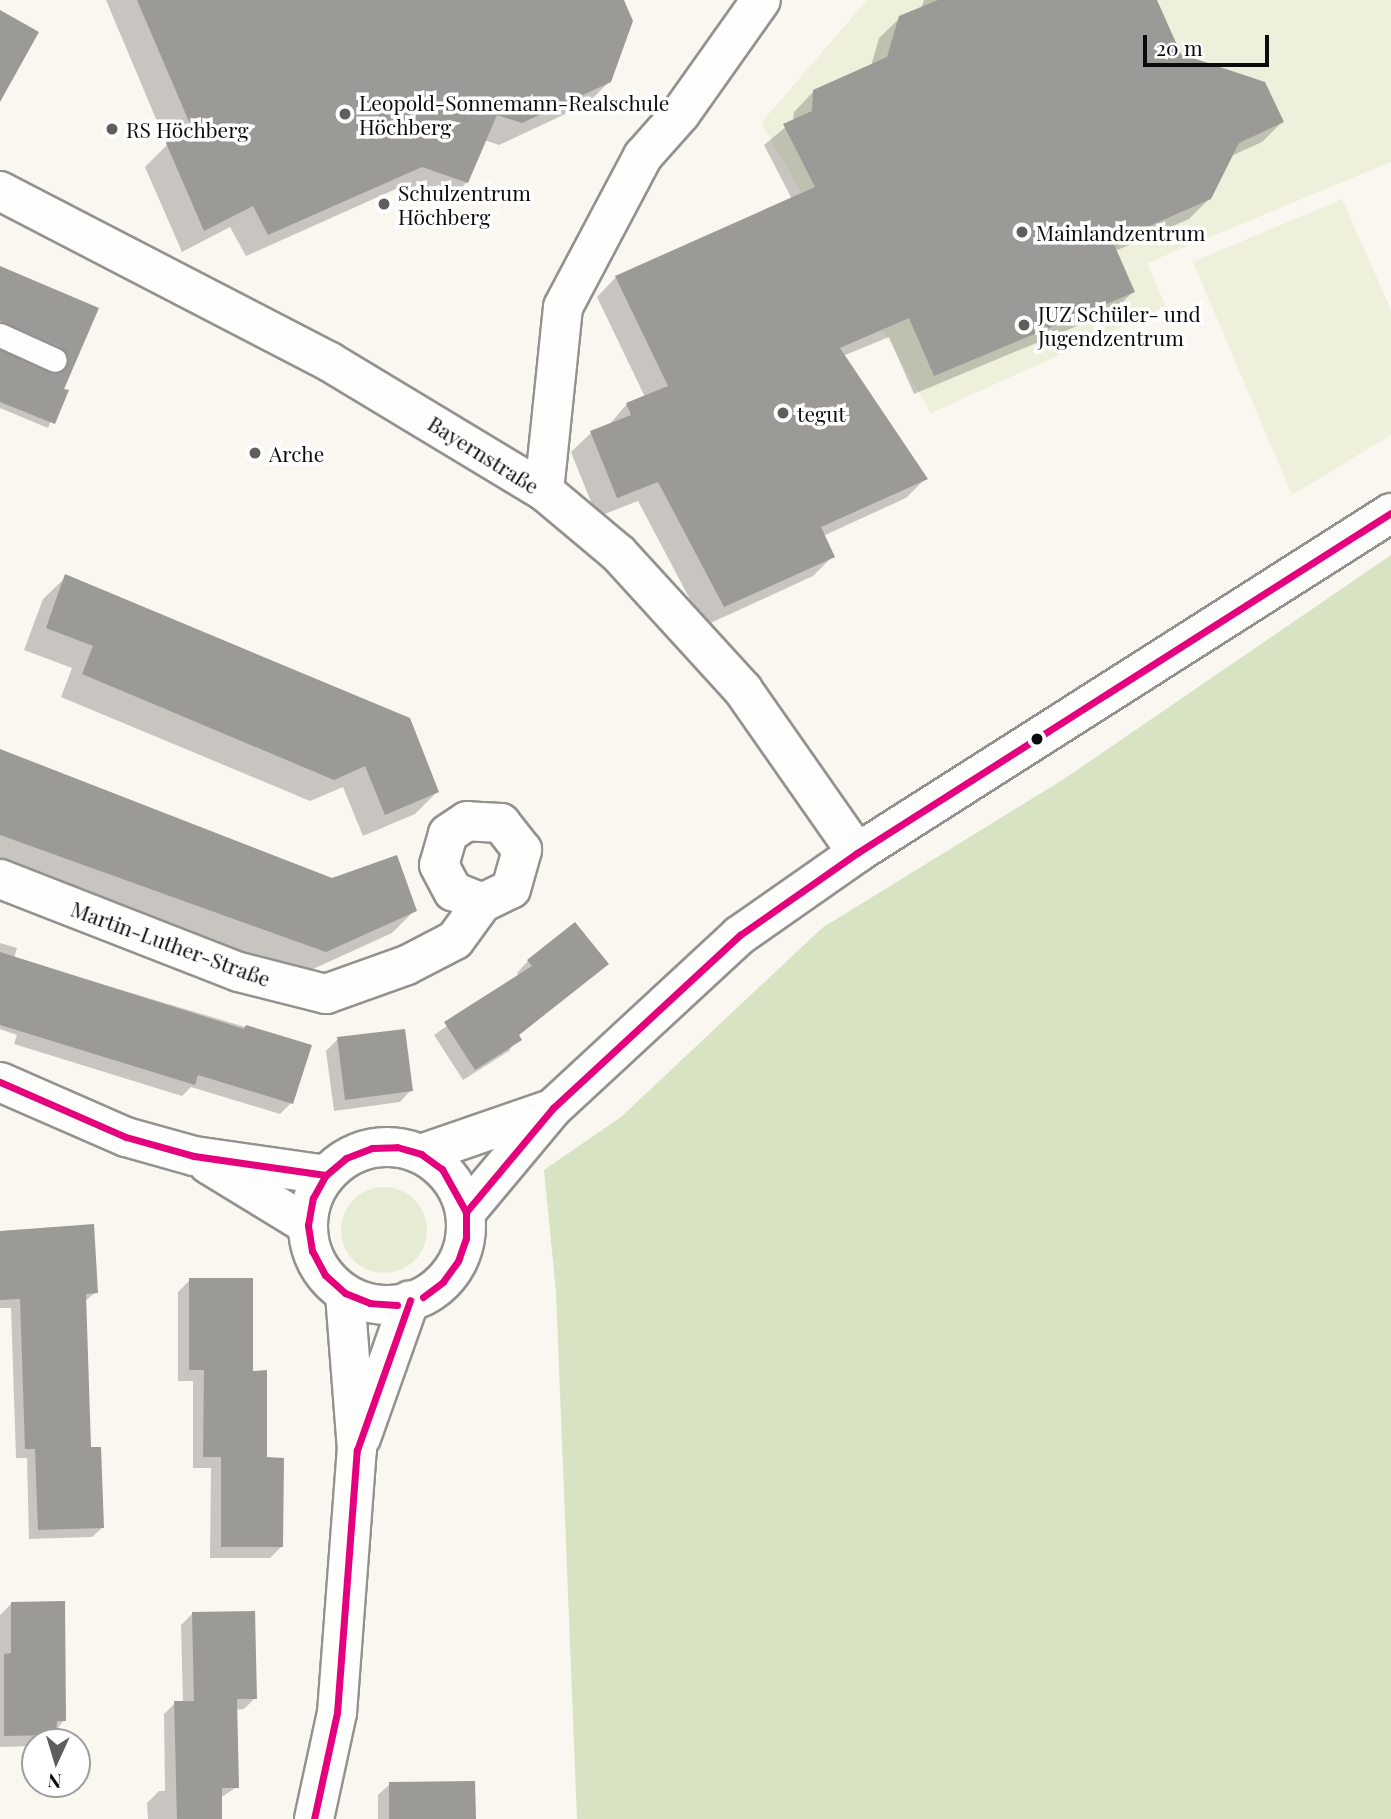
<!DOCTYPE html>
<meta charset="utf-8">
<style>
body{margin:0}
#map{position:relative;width:1391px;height:1819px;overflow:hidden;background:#faf7f0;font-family:"Playfair Display",serif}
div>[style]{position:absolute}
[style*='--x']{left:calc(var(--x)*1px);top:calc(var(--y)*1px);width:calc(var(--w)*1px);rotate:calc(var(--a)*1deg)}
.green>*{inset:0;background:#e5ecd3}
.round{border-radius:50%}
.forest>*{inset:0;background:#d7e3c2}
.pitch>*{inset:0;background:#eef0dc}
.shadow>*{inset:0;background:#0003}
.building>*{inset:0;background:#9c9a96}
.roads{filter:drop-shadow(2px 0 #93928f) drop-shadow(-2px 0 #93928f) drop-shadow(0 2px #93928f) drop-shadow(0 -2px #93928f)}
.lane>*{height:23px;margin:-11.5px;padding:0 11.5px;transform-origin:11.5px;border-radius:11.5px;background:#fefefd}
.street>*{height:38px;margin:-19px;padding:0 19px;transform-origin:19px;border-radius:19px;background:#fefefd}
.street>.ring{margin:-19px;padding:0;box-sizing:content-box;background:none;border:38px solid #fefefd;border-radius:50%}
.bus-1>*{height:7px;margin:-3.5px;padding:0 3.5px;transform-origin:3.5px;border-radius:3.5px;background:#e5007d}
.dots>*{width:19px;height:19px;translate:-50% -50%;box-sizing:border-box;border:4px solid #fff;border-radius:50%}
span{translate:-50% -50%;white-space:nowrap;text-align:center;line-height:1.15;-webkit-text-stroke:7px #fff;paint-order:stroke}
.poi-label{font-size:21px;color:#0c0c0c}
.left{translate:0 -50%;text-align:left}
.street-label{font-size:21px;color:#0c0c0c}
.north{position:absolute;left:21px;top:1728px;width:70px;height:70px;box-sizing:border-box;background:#fff;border:2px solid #9e9e9e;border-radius:50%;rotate:184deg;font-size:19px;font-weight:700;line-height:28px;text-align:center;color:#0c0c0c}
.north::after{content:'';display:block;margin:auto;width:24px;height:32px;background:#5f5e5c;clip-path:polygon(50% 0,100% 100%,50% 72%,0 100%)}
.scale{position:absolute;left:1143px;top:35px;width:126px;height:32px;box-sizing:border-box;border:4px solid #0c0c0c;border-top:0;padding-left:9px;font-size:21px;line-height:24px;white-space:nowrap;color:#0c0c0c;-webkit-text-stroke:5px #fff;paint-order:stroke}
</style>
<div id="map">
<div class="green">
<div class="round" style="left:341px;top:1187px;width:86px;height:86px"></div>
</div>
<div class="forest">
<div style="clip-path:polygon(1391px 555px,1391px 1819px,577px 1819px,556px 1292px,544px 1170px,621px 1117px,822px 928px,1064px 779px)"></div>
</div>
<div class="pitch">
<div style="clip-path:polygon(867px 0,1391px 0,1391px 162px,1147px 263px,1166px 307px,931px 413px,761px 123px)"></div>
<div style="clip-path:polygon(1342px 199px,1391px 310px,1391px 435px,1292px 495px,1193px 262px)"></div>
</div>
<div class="shadow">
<div style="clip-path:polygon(106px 0,622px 0,610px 81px,587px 104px,499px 145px,484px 140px,467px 182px,445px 205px,398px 188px,246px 256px,230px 227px,182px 252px,145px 167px,167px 145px)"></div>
<div style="clip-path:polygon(924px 0,1155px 0,1180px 55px,1282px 122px,1262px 142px,1231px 156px,1210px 198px,1189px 219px,1115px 251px,1133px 292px,1113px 311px,914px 394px,889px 337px,843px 356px,926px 478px,906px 498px,823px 536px,833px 556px,813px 576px,704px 626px,638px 501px,597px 517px,571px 452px,591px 433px,608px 426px,627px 404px,645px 397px,597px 297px,616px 277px,792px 199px,764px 145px,793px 121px,794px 112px,814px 91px,871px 66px,879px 38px,900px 18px,921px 9px)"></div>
<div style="clip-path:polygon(0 268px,97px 309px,48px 428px,0 408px,0 352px,50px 375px,63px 370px,64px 364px,0 327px)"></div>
<div style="clip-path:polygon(66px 577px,437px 792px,415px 814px,363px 836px,343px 787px,310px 801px,61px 697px,72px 668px,24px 650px,43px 599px)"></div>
<div style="clip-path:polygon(0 751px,415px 910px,392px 933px,302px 974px,0 865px)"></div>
<div style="clip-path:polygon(0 943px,17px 948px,14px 958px,309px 1046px,291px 1103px,280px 1114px,191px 1087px,182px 1096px,14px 1044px,17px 1035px,0 1029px)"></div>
<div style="clip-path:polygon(528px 961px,606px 964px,518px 1036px,509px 1051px,463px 1080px,434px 1035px,519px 976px,517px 973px)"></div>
<div style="clip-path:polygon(338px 1039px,411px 1090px,400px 1102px,334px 1111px,326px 1051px)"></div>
<div style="clip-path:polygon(0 1232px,96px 1292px,84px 1302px,89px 1448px,102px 1528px,92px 1537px,29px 1539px,27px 1458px,16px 1458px,11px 1308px,0 1308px)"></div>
<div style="clip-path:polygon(190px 1280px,251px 1372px,281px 1547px,270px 1558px,210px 1558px,211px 1468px,193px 1468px,193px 1381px,178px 1381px,178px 1292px)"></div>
<div style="clip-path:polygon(11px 1604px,64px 1720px,47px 1742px,35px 1742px,35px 1746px,0 1747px,0 1615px)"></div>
<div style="clip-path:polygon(192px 1614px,255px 1698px,244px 1709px,235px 1710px,237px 1787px,220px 1798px,221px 1819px,148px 1819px,147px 1803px,159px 1791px,165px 1791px,164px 1714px,175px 1703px,183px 1703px,181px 1625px)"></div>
<div style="clip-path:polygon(390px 1784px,474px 1819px,378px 1819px,378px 1795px)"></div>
</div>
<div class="building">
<div style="clip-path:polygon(137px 0,624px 0,633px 21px,611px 82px,522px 123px,497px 115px,468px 183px,422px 167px,268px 235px,253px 206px,204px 231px,166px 143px,193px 131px)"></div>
<div style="clip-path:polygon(938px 0,1157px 0,1181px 54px,1265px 82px,1284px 122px,1239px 143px,1211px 199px,1113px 242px,1135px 292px,934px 376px,909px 318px,840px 348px,928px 479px,821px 527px,835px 557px,724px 607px,658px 482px,617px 498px,590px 431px,631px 415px,626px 403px,668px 386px,615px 276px,815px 187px,783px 124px,812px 111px,813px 90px,887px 57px,899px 16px)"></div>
<div style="clip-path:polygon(0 10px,39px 32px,0 102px)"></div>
<div style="clip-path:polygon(0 266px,99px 308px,64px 389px,69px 390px,55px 424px,0 402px,0 350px,56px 374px,64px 371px,69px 359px,61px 347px,0 321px)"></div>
<div style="clip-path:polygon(65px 574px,410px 718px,439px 792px,385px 815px,365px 766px,334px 780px,82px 674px,93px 646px,46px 628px)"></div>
<div style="clip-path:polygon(0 749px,332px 878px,397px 855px,417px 911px,326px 952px,0 835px)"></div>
<div style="clip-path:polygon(575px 922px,609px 964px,519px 1035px,522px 1040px,475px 1070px,444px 1022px,532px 966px,527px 960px)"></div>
<div style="clip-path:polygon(0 952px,244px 1029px,246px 1025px,312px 1045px,293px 1104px,198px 1075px,195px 1085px,0 1025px)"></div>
<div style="clip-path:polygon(405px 1029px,413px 1091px,345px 1100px,337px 1037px)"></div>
<div style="clip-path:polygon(94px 1224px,98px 1293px,86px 1294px,91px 1447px,101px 1447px,104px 1528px,38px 1530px,35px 1449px,25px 1449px,20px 1299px,0 1300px,0 1231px)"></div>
<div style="clip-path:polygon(189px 1278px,253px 1278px,253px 1371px,267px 1370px,267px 1457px,284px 1458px,283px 1547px,221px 1547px,221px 1457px,203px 1457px,204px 1370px,189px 1370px)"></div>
<div style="clip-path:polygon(65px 1601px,66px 1721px,57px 1721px,56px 1735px,4px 1736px,4px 1654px,11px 1653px,11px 1602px)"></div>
<div style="clip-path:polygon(255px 1611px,257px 1699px,237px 1699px,239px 1788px,222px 1788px,222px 1819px,177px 1819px,174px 1701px,194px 1701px,192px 1612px)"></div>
<div style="clip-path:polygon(475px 1781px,476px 1819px,389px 1819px,389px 1782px)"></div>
</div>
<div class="roads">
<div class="lane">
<div style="--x:0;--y:335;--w:60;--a:24.4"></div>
</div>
<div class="street">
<div style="--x:0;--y:191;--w:372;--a:27.4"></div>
<div style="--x:330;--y:362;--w:250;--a:31.1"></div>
<div style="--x:544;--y:491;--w:98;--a:40"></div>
<div style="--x:619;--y:554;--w:184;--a:47.6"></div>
<div style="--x:743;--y:690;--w:199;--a:55"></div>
<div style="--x:544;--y:491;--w:185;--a:-84.1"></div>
<div style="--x:563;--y:307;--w:171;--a:-62.1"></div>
<div style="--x:643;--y:156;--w:57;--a:-48.5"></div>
<div style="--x:681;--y:113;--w:138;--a:-54.7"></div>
<div style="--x:0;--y:879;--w:256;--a:21.3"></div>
<div style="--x:239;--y:972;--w:90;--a:14.2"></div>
<div style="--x:326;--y:994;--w:86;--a:-19.7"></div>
<div style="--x:407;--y:965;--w:54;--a:-27.5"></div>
<div style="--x:455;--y:940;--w:46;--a:-53.9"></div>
<div style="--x:482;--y:903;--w:32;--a:-26"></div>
<div style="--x:511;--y:889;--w:41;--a:-74.2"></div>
<div style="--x:522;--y:850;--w:34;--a:-128"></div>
<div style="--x:501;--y:823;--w:34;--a:-177"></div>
<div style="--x:467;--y:821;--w:23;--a:146"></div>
<div style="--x:448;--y:834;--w:32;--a:106"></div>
<div style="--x:439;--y:865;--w:30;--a:62"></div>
<div style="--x:453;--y:891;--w:31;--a:22"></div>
<div style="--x:0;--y:1082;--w:137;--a:23.6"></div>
<div style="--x:126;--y:1137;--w:71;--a:15.6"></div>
<div style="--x:194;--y:1156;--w:133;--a:8.2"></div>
<div class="ring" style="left:308px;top:1147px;width:120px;height:120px"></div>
<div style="--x:421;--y:1154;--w:134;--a:-19.1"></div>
<div style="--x:208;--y:1164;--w:117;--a:31.4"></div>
<div style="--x:466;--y:1212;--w:136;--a:-50.1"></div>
<div style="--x:553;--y:1108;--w:255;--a:-42.8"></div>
<div style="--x:740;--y:935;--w:143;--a:-35"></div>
<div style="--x:857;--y:853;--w:633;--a:-32.49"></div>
<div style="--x:361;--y:1438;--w:146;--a:-70.5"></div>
<div style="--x:314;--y:1819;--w:108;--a:-77.8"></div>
<div style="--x:337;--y:1713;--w:264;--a:-85.7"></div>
<div style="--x:357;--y:1450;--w:157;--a:-94.4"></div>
</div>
</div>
<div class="bus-1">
<div style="--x:0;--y:1082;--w:137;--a:23.6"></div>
<div style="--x:126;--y:1137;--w:71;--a:15.6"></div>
<div style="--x:194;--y:1156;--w:133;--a:8.2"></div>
<div style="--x:466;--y:1212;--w:136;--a:-50.1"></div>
<div style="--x:553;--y:1108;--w:255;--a:-42.8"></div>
<div style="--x:740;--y:935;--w:143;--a:-35"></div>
<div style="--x:857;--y:853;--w:633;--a:-32.49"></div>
<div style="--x:397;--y:1305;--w:27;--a:-176"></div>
<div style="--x:370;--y:1303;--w:27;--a:-158"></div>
<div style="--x:345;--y:1293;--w:27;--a:-138"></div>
<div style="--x:325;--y:1275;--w:27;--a:-118"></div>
<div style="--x:312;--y:1251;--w:26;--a:-99"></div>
<div style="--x:308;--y:1225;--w:27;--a:-80"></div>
<div style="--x:313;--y:1198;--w:26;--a:-61"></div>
<div style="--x:326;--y:1175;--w:26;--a:-40"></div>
<div style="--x:346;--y:1158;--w:28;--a:-21"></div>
<div style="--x:372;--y:1148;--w:25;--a:-2"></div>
<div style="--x:397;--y:1147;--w:25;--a:16"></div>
<div style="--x:421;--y:1154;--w:26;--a:36"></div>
<div style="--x:442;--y:1169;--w:49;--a:60.8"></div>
<div style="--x:466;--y:1212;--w:26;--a:90"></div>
<div style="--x:466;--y:1238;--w:24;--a:109"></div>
<div style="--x:458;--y:1261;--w:26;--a:126"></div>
<div style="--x:443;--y:1282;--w:25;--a:143"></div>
<div style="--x:314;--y:1819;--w:108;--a:-77.8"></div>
<div style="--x:337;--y:1713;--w:264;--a:-85.7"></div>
<div style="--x:357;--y:1450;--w:159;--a:-70.5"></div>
</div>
<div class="dots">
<div style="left:345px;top:114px;background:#5f5e5c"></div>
<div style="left:112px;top:129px;background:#5f5e5c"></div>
<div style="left:384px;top:204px;background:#5f5e5c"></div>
<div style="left:1022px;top:232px;background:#5f5e5c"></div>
<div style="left:1024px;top:325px;background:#5f5e5c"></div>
<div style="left:783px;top:413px;background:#5f5e5c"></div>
<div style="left:255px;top:453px;background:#5f5e5c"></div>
<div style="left:1037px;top:739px;background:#0c0c0c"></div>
</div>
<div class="poi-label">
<span class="left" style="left:359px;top:114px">Leopold-Sonnemann-Realschule<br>Höchberg</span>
<span class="left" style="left:126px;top:129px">RS Höchberg</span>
<span class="left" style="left:398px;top:204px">Schulzentrum<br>Höchberg</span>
<span class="left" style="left:1036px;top:232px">Mainlandzentrum</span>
<span class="left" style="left:1038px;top:325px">JUZ Schüler- und<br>Jugendzentrum</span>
<span class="left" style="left:797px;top:413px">tegut</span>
<span class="left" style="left:269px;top:453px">Arche</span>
</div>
<div class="street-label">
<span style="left:484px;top:454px;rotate:32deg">Bayernstraße</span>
<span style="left:171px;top:943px;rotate:20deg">Martin-Luther-Straße</span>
</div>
<div class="north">N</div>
<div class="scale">20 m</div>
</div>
